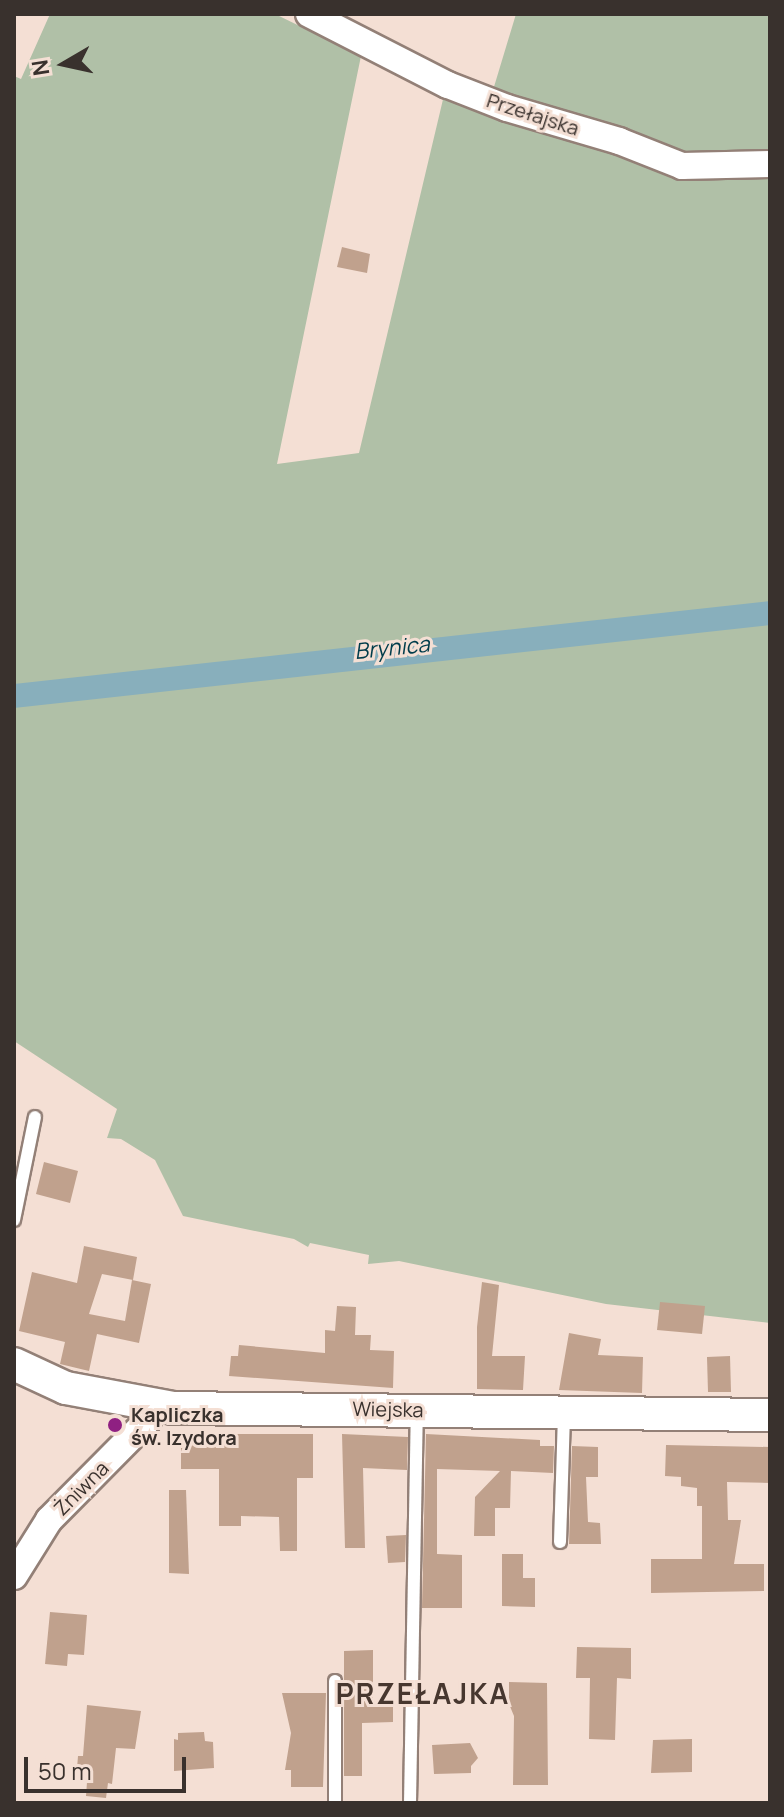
<!DOCTYPE html>
<meta charset="utf-8">
<style>
body{margin:0}
#map{position:relative;width:784px;height:1817px;overflow:hidden;background:#f4dfd4;font-family:Manrope,sans-serif}
div>[style]{position:absolute}
[style*='--x']{left:calc(var(--x)*1px);top:calc(var(--y)*1px);width:calc(var(--w)*1px);rotate:calc(var(--a)*1deg)}
.green>*{inset:0;background:#b0c0a7}
.water>*{inset:0;background:#88afbc}
.building>*{inset:0;background:#c0a18d}
.roads{filter:drop-shadow(2px 0 #938077) drop-shadow(-2px 0 #938077) drop-shadow(0 2px #938077) drop-shadow(0 -2px #938077)}
.service>*{height:12px;margin:-6px;padding:0 6px;transform-origin:6px;border-radius:6px;background:#fff}
.minor>*{height:26px;margin:-13px;padding:0 13px;transform-origin:13px;border-radius:13px;background:#fff}
.tertiary>*{height:32px;margin:-16px;padding:0 16px;transform-origin:16px;border-radius:16px;background:#fff}
.dots>*{width:22px;height:22px;translate:-50% -50%;box-sizing:border-box;border:4px solid #f4dfd4;border-radius:50%}
span{translate:-50% -50%;white-space:nowrap;text-align:center;line-height:1.15;-webkit-text-stroke:6px #f4dfd4;paint-order:stroke}
.street-label{font-size:20px;color:#39312d}
.poi-label{font-size:20px;color:#39312d;font-weight:700}
.left{translate:0 -50%;text-align:left}
.water-label{font-size:22px;color:#003c4b;font-style:italic}
.district-label{font-size:28px;color:#47372f;font-weight:700;letter-spacing:2px}
.frame{position:absolute;inset:0;border:16px solid #39312d;pointer-events:none}
.north{position:absolute;left:24px;top:24px;width:80px;height:80px;-webkit-text-stroke:6px #f4dfd4;paint-order:stroke;rotate:261deg;font-size:22px;font-weight:700;line-height:32px;text-align:center;color:#39312d}
.north::after{content:'';display:block;margin:auto;width:28px;height:36px;background:#39312d;clip-path:polygon(50% 0,100% 100%,50% 72%,0 100%)}
.scale{position:absolute;left:24px;top:1757px;width:162px;height:36px;box-sizing:border-box;border:4px solid #39312d;border-top:0;padding-left:10px;font-size:24px;line-height:28px;white-space:nowrap;color:#39312d;-webkit-text-stroke:6px #f4dfd4;paint-order:stroke}
</style>
<div id="map">
<div class="green">
<div style="clip-path:polygon(50px 14px,275px 14px,361px 56px,277px 464px,359px 453px,445px 91px,487px 110px,516px 14px,770px 14px,770px 1323px,606px 1304px,399px 1261px,368px 1264px,369px 1255px,310px 1243px,308px 1247px,294px 1239px,183px 1216px,155px 1160px,121px 1139px,107px 1138px,117px 1109px,14px 1041px,14px 76px,21px 79px)"></div>
</div>
<div class="water">
<div style="clip-path:polygon(770px 601px,770px 625px,14px 708px,14px 684px)"></div>
</div>
<div class="building">
<div style="clip-path:polygon(342px 247px,370px 254px,367px 273px,337px 267px)"></div>
<div style="clip-path:polygon(44px 1162px,78px 1171px,70px 1203px,36px 1194px)"></div>
<div style="clip-path:polygon(84px 1246px,137px 1257px,133px 1280px,102px 1274px,89px 1314px,125px 1321px,132px 1280px,151px 1284px,139px 1343px,97px 1334px,89px 1371px,60px 1364px,65px 1342px,19px 1331px,32px 1272px,77px 1283px)"></div>
<div style="clip-path:polygon(482px 1282px,499px 1285px,492px 1356px,525px 1356px,523px 1390px,477px 1389px,477px 1327px)"></div>
<div style="clip-path:polygon(660px 1302px,705px 1306px,702px 1334px,657px 1330px)"></div>
<div style="clip-path:polygon(337px 1306px,356px 1307px,355px 1335px,371px 1335px,370px 1350px,394px 1351px,393px 1388px,229px 1376px,231px 1356px,238px 1356px,239px 1345px,325px 1353px,325px 1330px,335px 1331px)"></div>
<div style="clip-path:polygon(569px 1333px,601px 1339px,598px 1355px,643px 1357px,642px 1393px,559px 1390px)"></div>
<div style="clip-path:polygon(730px 1356px,731px 1392px,708px 1392px,707px 1357px)"></div>
<div style="clip-path:polygon(181px 1434px,313px 1434px,313px 1478px,297px 1478px,297px 1551px,280px 1551px,279px 1517px,241px 1516px,241px 1526px,219px 1526px,219px 1469px,181px 1469px)"></div>
<div style="clip-path:polygon(342px 1434px,408px 1437px,407px 1470px,363px 1468px,365px 1548px,345px 1548px)"></div>
<div style="clip-path:polygon(426px 1434px,540px 1440px,540px 1446px,554px 1446px,553px 1473px,511px 1471px,510px 1508px,495px 1508px,495px 1536px,474px 1536px,475px 1497px,500px 1471px,437px 1469px,437px 1554px,462px 1555px,462px 1608px,422px 1608px)"></div>
<div style="clip-path:polygon(666px 1445px,770px 1447px,770px 1483px,727px 1482px,728px 1520px,741px 1520px,734px 1564px,764px 1564px,764px 1591px,651px 1593px,651px 1559px,702px 1559px,702px 1506px,697px 1506px,697px 1488px,681px 1486px,681px 1477px,665px 1476px)"></div>
<div style="clip-path:polygon(572px 1446px,598px 1447px,598px 1477px,586px 1477px,588px 1522px,600px 1523px,601px 1544px,569px 1544px)"></div>
<div style="clip-path:polygon(169px 1490px,186px 1490px,189px 1574px,169px 1573px)"></div>
<div style="clip-path:polygon(406px 1535px,405px 1562px,388px 1563px,386px 1536px)"></div>
<div style="clip-path:polygon(502px 1554px,523px 1554px,523px 1578px,535px 1578px,535px 1607px,502px 1606px)"></div>
<div style="clip-path:polygon(50px 1612px,87px 1615px,84px 1655px,68px 1654px,67px 1666px,45px 1664px)"></div>
<div style="clip-path:polygon(577px 1647px,631px 1648px,631px 1679px,617px 1678px,615px 1740px,589px 1739px,590px 1678px,576px 1678px)"></div>
<div style="clip-path:polygon(373px 1650px,373px 1703px,393px 1703px,393px 1722px,362px 1723px,362px 1776px,344px 1776px,344px 1651px)"></div>
<div style="clip-path:polygon(509px 1682px,547px 1683px,548px 1785px,513px 1785px,514px 1716px,509px 1704px)"></div>
<div style="clip-path:polygon(282px 1693px,326px 1693px,323px 1787px,291px 1787px,291px 1770px,285px 1770px,291px 1733px)"></div>
<div style="clip-path:polygon(87px 1705px,141px 1711px,135px 1749px,116px 1748px,112px 1784px,108px 1783px,106px 1798px,86px 1796px,87px 1782px,76px 1781px,78px 1756px,83px 1756px)"></div>
<div style="clip-path:polygon(204px 1732px,205px 1741px,213px 1742px,214px 1768px,174px 1771px,174px 1739px,178px 1740px,178px 1733px)"></div>
<div style="clip-path:polygon(692px 1739px,692px 1772px,651px 1773px,653px 1740px)"></div>
<div style="clip-path:polygon(470px 1743px,478px 1758px,471px 1766px,471px 1773px,434px 1774px,432px 1745px)"></div>
</div>
<div class="roads">
<div class="service">
<div style="--x:14;--y:1220;--w:105;--a:-78.5"></div>
<div style="--x:560;--y:1542;--w:127;--a:-88.2"></div>
<div style="--x:335;--y:1803;--w:122;--a:-90"></div>
<div style="--x:410;--y:1803;--w:390;--a:-89"></div>
</div>
<div class="minor">
<div style="--x:309;--y:14;--w:156;--a:27.1"></div>
<div style="--x:448;--y:85;--w:63;--a:21.3"></div>
<div style="--x:507;--y:108;--w:117;--a:16.4"></div>
<div style="--x:619;--y:141;--w:68;--a:21.6"></div>
<div style="--x:682;--y:166;--w:88;--a:-1.3"></div>
<div style="--x:14;--y:1576;--w:66;--a:-58"></div>
<div style="--x:49;--y:1520;--w:141;--a:-45.3"></div>
<div style="--x:148;--y:1420;--w:15;--a:-74"></div>
</div>
<div class="tertiary">
<div style="--x:14;--y:1364;--w:57;--a:24.8"></div>
<div style="--x:66;--y:1388;--w:109;--a:10.6"></div>
<div style="--x:173;--y:1408;--w:597;--a:0.67"></div>
</div>
</div>
<div class="dots">
<div style="left:115px;top:1425px;background:#8f2082"></div>
</div>
<div class="street-label">
<span style="left:533px;top:114px;rotate:18deg">Przełajska</span>
<span style="left:388px;top:1409px;rotate:1deg">Wiejska</span>
<span style="left:81px;top:1488px;rotate:-45deg">Żniwna</span>
</div>
<div class="poi-label">
<span class="left" style="left:131px;top:1426px">Kapliczka<br>św. Izydora</span>
</div>
<div class="water-label">
<span style="left:392px;top:648px;rotate:-6deg">Brynica</span>
</div>
<div class="district-label">
<span style="left:423px;top:1693px">PRZEŁAJKA</span>
</div>
<div class="frame"></div>
<div class="north">N</div>
<div class="scale">50 m</div>
</div>
